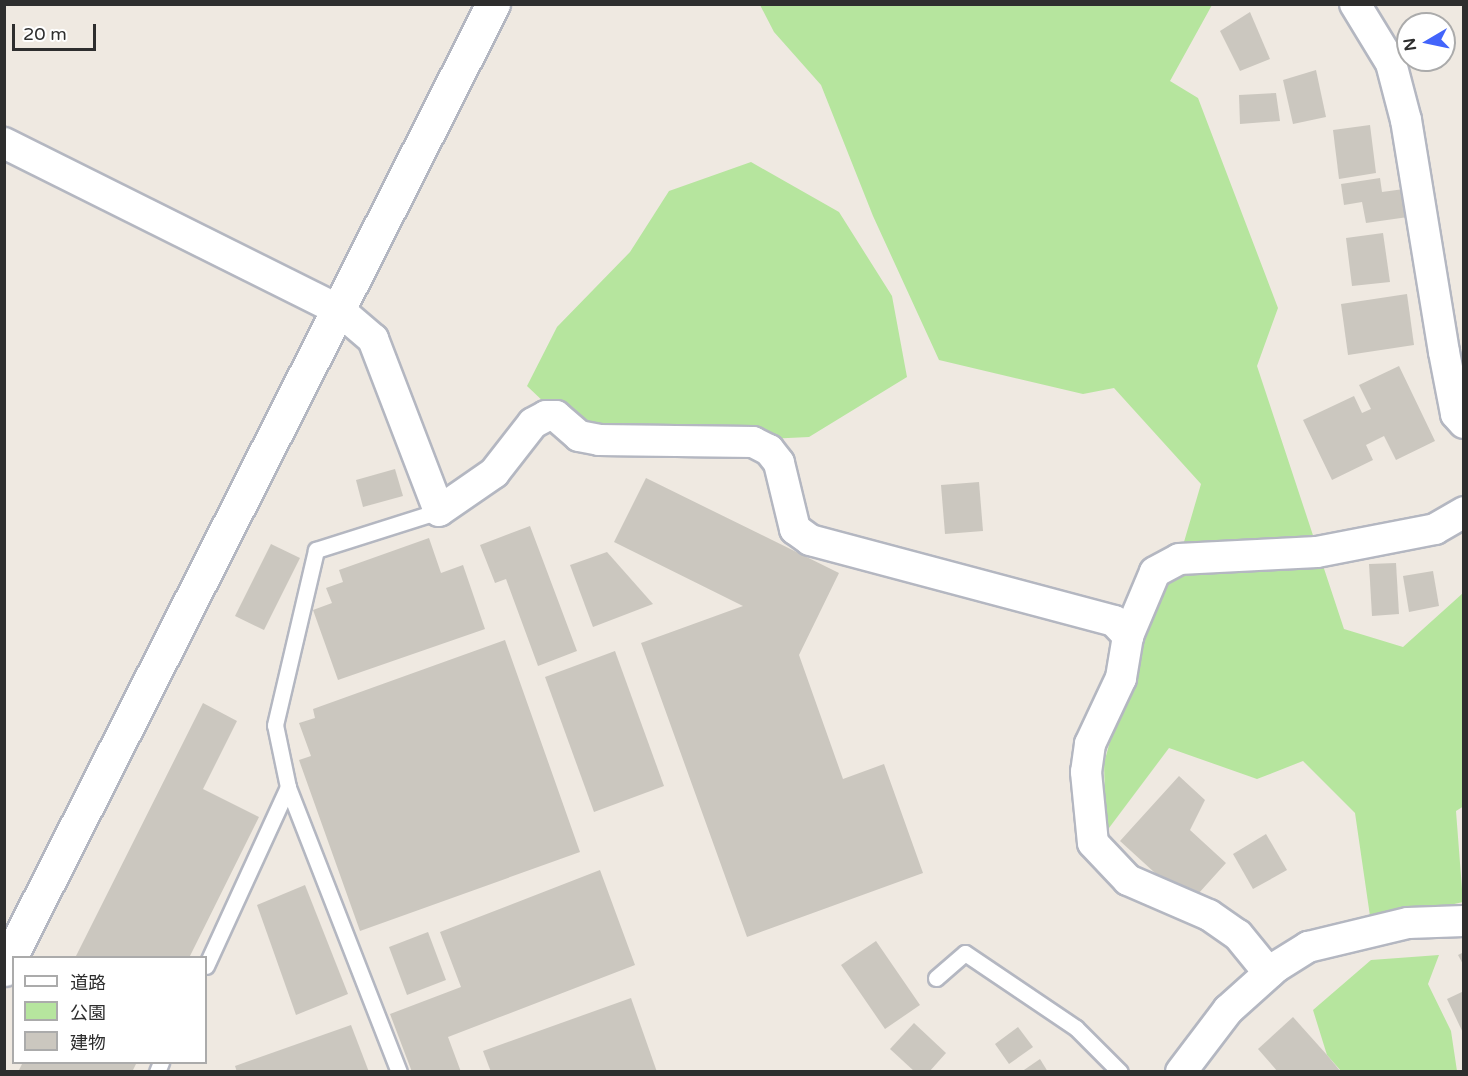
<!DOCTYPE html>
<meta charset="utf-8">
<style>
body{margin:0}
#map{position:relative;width:1468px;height:1076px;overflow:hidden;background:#efe9e1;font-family:"Varela Round","Noto Sans JP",sans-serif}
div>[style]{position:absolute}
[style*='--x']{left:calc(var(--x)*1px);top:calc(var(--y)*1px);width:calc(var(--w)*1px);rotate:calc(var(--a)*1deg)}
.green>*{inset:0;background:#b6e59e}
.building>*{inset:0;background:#cbc7bf}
.roads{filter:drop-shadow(2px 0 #b4b7c1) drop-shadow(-2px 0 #b4b7c1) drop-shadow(0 2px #b4b7c1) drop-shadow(0 -2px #b4b7c1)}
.lane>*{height:15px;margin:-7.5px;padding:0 7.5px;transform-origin:7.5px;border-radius:7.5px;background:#fff}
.street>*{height:30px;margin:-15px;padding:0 15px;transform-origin:15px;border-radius:15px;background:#fff}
.secondary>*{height:33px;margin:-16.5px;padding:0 16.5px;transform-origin:16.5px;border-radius:16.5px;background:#fff}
span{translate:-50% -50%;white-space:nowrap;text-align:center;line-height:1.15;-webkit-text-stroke:5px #fff;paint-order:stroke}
.frame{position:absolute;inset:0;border:6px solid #2e2e2e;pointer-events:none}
.legend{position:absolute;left:12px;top:956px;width:195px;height:108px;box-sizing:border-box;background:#fff;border:2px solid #ababab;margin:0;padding:8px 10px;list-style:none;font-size:18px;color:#2e2e2e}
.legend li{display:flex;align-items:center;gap:12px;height:30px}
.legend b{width:30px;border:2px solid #ababab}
.north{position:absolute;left:1396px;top:12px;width:60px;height:60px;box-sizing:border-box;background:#fff;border:2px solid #ababab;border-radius:50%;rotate:261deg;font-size:16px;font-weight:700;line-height:24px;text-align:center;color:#2e2e2e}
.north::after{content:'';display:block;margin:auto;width:21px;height:27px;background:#4264fb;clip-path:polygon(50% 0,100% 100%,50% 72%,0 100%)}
.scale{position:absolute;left:12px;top:24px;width:84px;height:27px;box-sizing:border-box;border:3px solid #2e2e2e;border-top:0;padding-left:8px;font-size:18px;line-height:21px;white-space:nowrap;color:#2e2e2e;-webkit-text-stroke:4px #fff;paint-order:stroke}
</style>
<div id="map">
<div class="green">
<div style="clip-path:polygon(760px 5px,1212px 5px,1170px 81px,1198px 98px,1278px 308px,1257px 366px,1344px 629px,1403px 647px,1463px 593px,1464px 806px,1456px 811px,1463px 902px,1371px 923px,1355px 813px,1303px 761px,1257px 779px,1169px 748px,1106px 832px,1104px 763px,1139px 637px,1179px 559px,1201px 484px,1114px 388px,1083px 394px,939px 360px,873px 216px,821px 85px,774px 32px)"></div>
<div style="clip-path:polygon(751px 162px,839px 212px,892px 296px,907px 377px,809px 437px,704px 442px,566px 423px,527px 386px,557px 327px,630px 252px,669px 191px)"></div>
<div style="clip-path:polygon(1439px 955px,1428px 984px,1451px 1031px,1457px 1071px,1341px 1071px,1327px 1055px,1313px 1010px,1371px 960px)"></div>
</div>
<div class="building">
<div style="clip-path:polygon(1250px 12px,1270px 59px,1240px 71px,1220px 31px)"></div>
<div style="clip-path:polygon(1316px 70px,1326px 117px,1293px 124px,1283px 80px)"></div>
<div style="clip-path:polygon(1276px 93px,1280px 121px,1240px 124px,1239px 95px)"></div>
<div style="clip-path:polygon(1370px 125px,1376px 173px,1339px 179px,1333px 130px)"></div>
<div style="clip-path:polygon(1380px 178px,1382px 192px,1404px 189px,1408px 217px,1366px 223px,1362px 202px,1344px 205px,1341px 184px)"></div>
<div style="clip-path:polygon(1383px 233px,1390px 282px,1352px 286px,1346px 238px)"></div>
<div style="clip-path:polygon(1407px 294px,1414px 345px,1348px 355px,1341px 304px)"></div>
<div style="clip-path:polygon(1399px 366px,1435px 441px,1396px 460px,1384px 436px,1366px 445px,1373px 460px,1332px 480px,1303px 420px,1354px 396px,1362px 413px,1371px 409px,1359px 385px)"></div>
<div style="clip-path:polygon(395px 469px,403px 496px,363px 507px,356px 480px)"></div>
<div style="clip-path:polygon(646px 478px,839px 573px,799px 655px,843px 779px,884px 764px,923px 873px,747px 937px,641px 643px,743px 606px,614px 542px)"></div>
<div style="clip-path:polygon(979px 482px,983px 531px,945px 534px,941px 485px)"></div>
<div style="clip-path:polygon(530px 526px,577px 651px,538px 666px,506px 579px,495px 583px,480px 545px)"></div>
<div style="clip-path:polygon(429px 538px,441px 573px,463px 565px,485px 629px,338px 680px,313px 610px,332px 603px,326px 588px,343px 582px,339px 570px)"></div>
<div style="clip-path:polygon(271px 544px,300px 558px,264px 630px,235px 616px)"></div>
<div style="clip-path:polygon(607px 552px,653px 604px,593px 627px,570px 565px)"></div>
<div style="clip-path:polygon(1396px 563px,1399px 614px,1372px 616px,1369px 564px)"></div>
<div style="clip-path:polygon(1433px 571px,1439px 606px,1409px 612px,1403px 576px)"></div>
<div style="clip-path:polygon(505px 640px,580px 852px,360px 931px,299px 760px,311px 756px,299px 723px,315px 718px,313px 709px)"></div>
<div style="clip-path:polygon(615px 651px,664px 786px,594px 812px,545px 677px)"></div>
<div style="clip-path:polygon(203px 703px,237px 721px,203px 789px,259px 817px,189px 958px,75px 958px)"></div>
<div style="clip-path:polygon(1179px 776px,1205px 800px,1190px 830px,1226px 863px,1189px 904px,1120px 841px)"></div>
<div style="clip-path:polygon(1266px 834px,1287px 870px,1253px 889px,1233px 854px)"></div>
<div style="clip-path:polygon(600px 870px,635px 965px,448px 1037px,461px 1072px,412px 1072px,390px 1014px,461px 987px,440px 932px)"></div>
<div style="clip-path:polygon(305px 885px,348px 994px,296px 1015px,257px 905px)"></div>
<div style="clip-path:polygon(428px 932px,446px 980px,407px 995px,389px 947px)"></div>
<div style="clip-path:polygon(876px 941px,920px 1005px,885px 1029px,841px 965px)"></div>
<div style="clip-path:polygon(1464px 952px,1464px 966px,1458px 955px)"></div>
<div style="clip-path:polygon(1464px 991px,1464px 1035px,1447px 999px)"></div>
<div style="clip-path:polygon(631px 998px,657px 1072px,491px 1072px,483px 1051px)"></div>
<div style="clip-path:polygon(1293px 1017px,1327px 1055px,1341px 1072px,1278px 1072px,1258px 1049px)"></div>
<div style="clip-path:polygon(914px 1023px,946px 1053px,929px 1072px,915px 1072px,890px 1049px)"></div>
<div style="clip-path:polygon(351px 1025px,369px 1072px,237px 1072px,235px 1066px)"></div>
<div style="clip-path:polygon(1018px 1027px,1033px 1047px,1009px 1064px,995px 1044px)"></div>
<div style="clip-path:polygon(1040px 1059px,1048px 1072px,1021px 1072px)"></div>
<div style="clip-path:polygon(23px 1062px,137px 1062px,132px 1072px,18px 1072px)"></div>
</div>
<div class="roads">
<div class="lane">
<div style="--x:206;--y:966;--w:197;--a:-65.4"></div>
<div style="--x:936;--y:978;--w:38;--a:-41"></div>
<div style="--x:965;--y:953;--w:134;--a:34"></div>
<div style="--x:1076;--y:1028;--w:62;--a:45"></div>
<div style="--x:157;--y:1072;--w:11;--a:-68"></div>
<div style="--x:399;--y:1072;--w:306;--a:-111.3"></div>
<div style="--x:288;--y:787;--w:63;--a:-101.8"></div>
<div style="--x:275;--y:725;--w:180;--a:-76.8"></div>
<div style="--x:316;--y:550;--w:129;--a:-17.6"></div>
</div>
<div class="street">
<div style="--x:1355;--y:4;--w:69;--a:58.6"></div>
<div style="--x:1391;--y:63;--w:59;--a:75.3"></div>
<div style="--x:1406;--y:120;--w:235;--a:80.7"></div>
<div style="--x:1444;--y:352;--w:63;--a:79"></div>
<div style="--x:1456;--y:414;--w:12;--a:48"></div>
<div style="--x:4;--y:143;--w:374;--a:26.5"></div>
<div style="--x:339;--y:310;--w:45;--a:40.5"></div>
<div style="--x:373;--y:339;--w:184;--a:69"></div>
<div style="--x:439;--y:511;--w:67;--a:-34.6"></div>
<div style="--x:494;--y:473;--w:63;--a:-52"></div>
<div style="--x:533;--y:423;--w:15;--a:-28"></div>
<div style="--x:546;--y:416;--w:10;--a:0"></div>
<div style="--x:556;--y:416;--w:30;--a:41"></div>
<div style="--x:579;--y:436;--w:20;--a:11"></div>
<div style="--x:599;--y:440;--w:154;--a:0.7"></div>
<div style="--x:753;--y:442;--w:18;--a:27"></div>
<div style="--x:769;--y:450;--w:16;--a:52"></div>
<div style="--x:779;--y:463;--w:68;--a:76.4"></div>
<div style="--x:795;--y:529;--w:19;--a:36"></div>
<div style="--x:810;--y:540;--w:315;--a:14.9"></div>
<div style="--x:1114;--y:621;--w:21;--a:47"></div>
<div style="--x:1128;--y:636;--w:43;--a:99.5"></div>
<div style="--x:1121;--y:678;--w:73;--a:115.2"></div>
<div style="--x:1090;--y:744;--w:28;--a:98"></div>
<div style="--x:1086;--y:772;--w:71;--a:84.4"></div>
<div style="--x:1093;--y:843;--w:51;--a:46.6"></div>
<div style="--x:1128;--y:880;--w:88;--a:23.4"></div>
<div style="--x:1209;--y:915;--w:35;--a:35"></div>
<div style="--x:1238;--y:935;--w:49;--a:50.8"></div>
<div style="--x:1128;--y:636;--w:69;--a:-67.1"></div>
<div style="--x:1155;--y:572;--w:27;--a:-28"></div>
<div style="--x:1179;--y:559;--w:138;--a:-2.9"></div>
<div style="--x:1317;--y:552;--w:120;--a:-11"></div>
<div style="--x:1435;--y:529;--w:34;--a:-30"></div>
<div style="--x:1181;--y:1072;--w:78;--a:-52.8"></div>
<div style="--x:1228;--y:1010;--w:64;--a:-41.9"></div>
<div style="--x:1276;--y:967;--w:38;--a:-32"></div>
<div style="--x:1308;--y:947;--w:103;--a:-13.5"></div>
<div style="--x:1408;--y:923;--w:56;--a:-2"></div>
</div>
<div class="secondary">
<div style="--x:4;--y:969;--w:1082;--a:-63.13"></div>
</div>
</div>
<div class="frame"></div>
<ul class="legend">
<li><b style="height:8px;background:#fff"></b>道路</li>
<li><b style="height:16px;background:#b6e59e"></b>公園</li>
<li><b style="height:16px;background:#cbc7bf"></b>建物</li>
</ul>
<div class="north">N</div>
<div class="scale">20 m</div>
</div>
